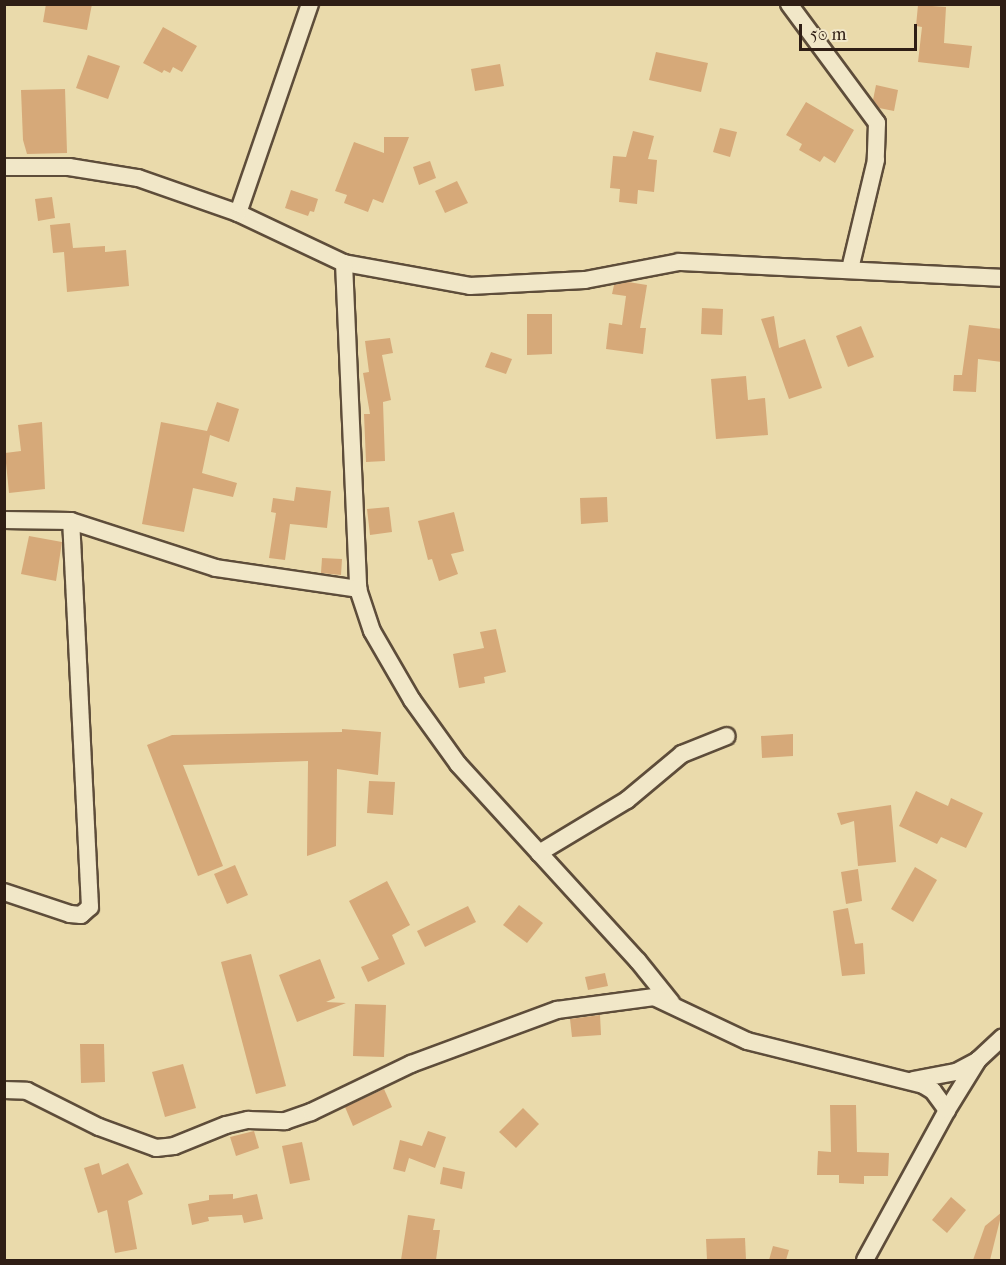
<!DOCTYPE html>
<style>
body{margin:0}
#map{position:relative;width:1006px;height:1265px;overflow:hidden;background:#eadaab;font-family:"IM FELL French Canon",serif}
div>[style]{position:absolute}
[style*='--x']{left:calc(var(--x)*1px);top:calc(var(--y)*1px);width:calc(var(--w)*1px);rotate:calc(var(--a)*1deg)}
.building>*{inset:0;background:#d6a979}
.roads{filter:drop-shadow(2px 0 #5e4d3a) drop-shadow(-2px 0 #5e4d3a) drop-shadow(0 2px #5e4d3a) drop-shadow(0 -2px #5e4d3a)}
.minor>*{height:16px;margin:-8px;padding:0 8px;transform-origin:8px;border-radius:8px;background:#f1e7c8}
span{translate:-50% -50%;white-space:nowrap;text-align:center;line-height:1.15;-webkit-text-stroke:4.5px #f1e7c8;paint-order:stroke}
.frame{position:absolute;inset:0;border:6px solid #2f1e15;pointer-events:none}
.scale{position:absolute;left:799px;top:24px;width:118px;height:27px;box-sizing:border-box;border:3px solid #2f1e15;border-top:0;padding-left:8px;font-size:18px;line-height:21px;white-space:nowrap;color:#2f1e15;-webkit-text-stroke:4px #f1e7c8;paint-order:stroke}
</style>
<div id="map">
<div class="building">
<div style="clip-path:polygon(46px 4px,92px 4px,87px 30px,43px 22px)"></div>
<div style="clip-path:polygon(918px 5px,946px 7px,944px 43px,972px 46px,969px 68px,918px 62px,922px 27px,916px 26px)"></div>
<div style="clip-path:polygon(163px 27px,197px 46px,182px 72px,173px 67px,170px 73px,164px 70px,162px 73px,143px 63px)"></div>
<div style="clip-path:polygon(656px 52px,708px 63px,701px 92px,649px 80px)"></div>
<div style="clip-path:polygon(88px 55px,120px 66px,108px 99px,76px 88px)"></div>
<div style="clip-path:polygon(500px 64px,504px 86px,475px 91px,471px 69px)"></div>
<div style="clip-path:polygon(876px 85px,898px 90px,894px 111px,879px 108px,873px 100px)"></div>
<div style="clip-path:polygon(65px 89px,67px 153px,27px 154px,23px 140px,21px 90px)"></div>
<div style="clip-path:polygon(806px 102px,854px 130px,835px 163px,824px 156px,820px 162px,799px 150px,802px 144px,786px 135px)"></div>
<div style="clip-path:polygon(720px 128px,737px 132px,730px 157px,713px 152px)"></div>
<div style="clip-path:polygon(633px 131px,654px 136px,648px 159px,657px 160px,654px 192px,638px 190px,637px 204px,619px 202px,620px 189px,610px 188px,613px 156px,626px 157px)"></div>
<div style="clip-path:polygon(384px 137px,409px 137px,383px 203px,373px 199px,368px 212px,344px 203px,347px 195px,335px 191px,354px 142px,384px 153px)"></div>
<div style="clip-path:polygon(430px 161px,436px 178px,419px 185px,413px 167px)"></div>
<div style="clip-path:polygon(457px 181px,468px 203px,445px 213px,435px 191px)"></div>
<div style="clip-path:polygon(291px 190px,318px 199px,314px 212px,310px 211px,308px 216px,285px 208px)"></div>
<div style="clip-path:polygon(52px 197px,55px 218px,38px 221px,35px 199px)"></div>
<div style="clip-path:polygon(70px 223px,73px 248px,105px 246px,105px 252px,126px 250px,129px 286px,67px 292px,64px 252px,53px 253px,50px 225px)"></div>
<div style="clip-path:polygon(628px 282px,647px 285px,640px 328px,646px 328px,643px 354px,606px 349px,609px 323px,622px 325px,626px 296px,612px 294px,614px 285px)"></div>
<div style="clip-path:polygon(702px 308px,723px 309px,722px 335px,701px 334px)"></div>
<div style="clip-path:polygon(527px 314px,552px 314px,552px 354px,527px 355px)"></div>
<div style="clip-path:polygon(774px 316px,779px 348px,805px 339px,822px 388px,789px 399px,761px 319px)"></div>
<div style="clip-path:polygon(969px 325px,1002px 329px,1002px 362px,978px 359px,976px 392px,953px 391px,954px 375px,962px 375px)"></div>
<div style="clip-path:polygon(861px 326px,874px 357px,848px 367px,836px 336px)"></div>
<div style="clip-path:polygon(390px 338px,393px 353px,382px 355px,391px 400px,383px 402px,385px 461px,366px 462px,364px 414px,370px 414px,363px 373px,369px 372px,365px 341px)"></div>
<div style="clip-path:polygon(491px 352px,512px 359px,506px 374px,485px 367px)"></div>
<div style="clip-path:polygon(746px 376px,748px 400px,765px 398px,768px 435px,716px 439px,711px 379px)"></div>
<div style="clip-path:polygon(217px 402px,239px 409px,229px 442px,210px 435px,202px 473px,237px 483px,233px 497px,193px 488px,184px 532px,142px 524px,161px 422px,207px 431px)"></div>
<div style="clip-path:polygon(42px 422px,45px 489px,9px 493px,5px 453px,21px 451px,18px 425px)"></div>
<div style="clip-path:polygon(296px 487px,331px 491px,327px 528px,290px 524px,285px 560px,269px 558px,276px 513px,271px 512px,273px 498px,294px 501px)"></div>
<div style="clip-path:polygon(607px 497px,608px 522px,581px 524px,580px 498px)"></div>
<div style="clip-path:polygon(389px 507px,392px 532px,370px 535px,367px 509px)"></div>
<div style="clip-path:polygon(454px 512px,464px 551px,451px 554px,458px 574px,439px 581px,432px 559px,428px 560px,418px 521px)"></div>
<div style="clip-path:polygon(29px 536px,62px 542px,56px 581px,21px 574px)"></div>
<div style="clip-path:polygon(322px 558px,342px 559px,341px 575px,321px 573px)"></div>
<div style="clip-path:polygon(496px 629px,506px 672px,484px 677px,485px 683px,459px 688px,453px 654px,484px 648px,480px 632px)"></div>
<div style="clip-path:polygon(342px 729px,381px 732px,378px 775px,337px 769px,336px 846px,307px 856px,308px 761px,183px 765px,223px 866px,198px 876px,147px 745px,172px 735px,342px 732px)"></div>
<div style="clip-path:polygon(793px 734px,793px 756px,762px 758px,761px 736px)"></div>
<div style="clip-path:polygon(369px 781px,395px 782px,393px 815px,367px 813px)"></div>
<div style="clip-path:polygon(916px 791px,948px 806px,951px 798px,983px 813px,966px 848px,941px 837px,937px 844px,899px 826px)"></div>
<div style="clip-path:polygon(891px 805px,896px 862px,858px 866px,854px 821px,841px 825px,837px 813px)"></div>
<div style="clip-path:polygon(235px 865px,248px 895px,227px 904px,214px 874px)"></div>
<div style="clip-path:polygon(915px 867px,937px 880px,913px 922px,891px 909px)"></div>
<div style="clip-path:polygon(858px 869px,862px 901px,846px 904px,841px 872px)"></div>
<div style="clip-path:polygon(387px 881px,410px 925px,392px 935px,405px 964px,368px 982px,361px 967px,379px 959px,349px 901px)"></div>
<div style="clip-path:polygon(519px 905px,543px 923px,527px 943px,503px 925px)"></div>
<div style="clip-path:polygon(468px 906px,476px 922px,425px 947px,417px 931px)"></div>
<div style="clip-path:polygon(848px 908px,855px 944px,863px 943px,865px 974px,842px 976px,833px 911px)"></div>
<div style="clip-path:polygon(251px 954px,286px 1086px,256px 1094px,221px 962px)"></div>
<div style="clip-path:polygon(320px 959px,335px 998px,326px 1002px,346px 1003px,297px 1022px,279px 975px)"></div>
<div style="clip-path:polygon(605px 973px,608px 986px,588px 990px,585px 977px)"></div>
<div style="clip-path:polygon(355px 1004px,386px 1005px,384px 1057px,353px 1056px)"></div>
<div style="clip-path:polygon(600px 1015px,601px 1035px,572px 1037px,570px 1019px)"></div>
<div style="clip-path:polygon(80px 1044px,104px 1044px,105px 1082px,81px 1083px)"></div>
<div style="clip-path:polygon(183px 1064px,196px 1108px,165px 1117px,152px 1072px)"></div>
<div style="clip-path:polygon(384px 1089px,392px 1107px,353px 1126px,345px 1107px)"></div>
<div style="clip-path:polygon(830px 1105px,856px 1105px,857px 1152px,889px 1153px,888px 1176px,864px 1176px,864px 1184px,839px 1183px,839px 1175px,817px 1175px,818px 1151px,831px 1152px)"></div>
<div style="clip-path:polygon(523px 1108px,539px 1124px,516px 1148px,499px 1132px)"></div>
<div style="clip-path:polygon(254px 1131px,259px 1148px,236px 1156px,230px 1137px)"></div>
<div style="clip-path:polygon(428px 1131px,446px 1137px,435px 1168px,409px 1158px,405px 1172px,393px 1169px,400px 1140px,422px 1146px)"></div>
<div style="clip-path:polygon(302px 1142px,310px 1180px,290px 1184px,282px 1146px)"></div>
<div style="clip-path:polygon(99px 1163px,102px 1175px,128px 1163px,143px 1194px,128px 1201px,137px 1249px,115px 1253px,107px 1210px,98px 1213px,84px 1168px)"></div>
<div style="clip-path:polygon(443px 1167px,465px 1172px,462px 1189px,440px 1184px)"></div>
<div style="clip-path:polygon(233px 1194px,233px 1199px,257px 1194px,263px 1219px,244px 1223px,242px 1215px,208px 1217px,209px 1221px,192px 1225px,188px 1204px,209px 1200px,209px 1195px)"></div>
<div style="clip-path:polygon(951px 1197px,966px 1210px,947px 1233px,932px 1220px)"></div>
<div style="clip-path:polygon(1002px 1212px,990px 1260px,973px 1260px,985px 1226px)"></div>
<div style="clip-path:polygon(408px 1215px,435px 1219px,433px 1230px,440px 1230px,436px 1260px,401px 1260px)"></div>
<div style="clip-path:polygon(745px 1238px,746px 1260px,707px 1260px,706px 1239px)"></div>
<div style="clip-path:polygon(773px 1246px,789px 1250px,786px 1260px,769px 1260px)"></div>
</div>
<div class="roads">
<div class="minor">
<div style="--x:789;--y:4;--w:148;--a:53.5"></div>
<div style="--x:877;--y:123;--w:37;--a:92"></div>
<div style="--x:876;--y:160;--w:112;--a:103.4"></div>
<div style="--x:4;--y:167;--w:65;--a:0"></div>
<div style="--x:69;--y:167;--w:70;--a:9.1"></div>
<div style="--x:138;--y:178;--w:106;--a:19.3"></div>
<div style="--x:238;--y:213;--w:117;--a:25.3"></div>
<div style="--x:344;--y:263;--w:128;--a:10.3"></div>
<div style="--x:470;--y:286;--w:115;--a:-3"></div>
<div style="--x:585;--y:280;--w:96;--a:-10.8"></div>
<div style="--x:679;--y:262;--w:323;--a:2.8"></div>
<div style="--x:238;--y:213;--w:221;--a:-71"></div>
<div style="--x:344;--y:263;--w:326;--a:87.5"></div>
<div style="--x:358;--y:589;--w:44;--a:71.6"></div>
<div style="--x:372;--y:631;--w:80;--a:59.9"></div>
<div style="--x:412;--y:700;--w:79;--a:54.3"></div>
<div style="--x:458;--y:764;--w:267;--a:47.6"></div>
<div style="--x:638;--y:961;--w:53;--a:51.2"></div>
<div style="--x:4;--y:520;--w:67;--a:0.9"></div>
<div style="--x:71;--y:521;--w:152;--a:18"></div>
<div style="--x:216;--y:568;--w:144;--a:8.4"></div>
<div style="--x:539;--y:853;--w:103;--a:-31.1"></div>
<div style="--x:627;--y:800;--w:72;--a:-39.9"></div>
<div style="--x:682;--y:754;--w:48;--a:-21.8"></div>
<div style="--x:4;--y:892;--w:70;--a:18.4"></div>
<div style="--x:70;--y:914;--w:11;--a:5"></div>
<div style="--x:81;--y:915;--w:12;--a:-42"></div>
<div style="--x:90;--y:907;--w:386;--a:-92.8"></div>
<div style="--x:913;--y:1080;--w:44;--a:-10.5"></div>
<div style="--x:956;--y:1072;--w:24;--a:-28"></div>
<div style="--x:4;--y:1090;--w:23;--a:2"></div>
<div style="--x:27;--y:1091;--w:80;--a:26.6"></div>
<div style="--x:99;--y:1127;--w:61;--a:20.2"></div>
<div style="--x:156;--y:1148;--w:18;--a:-6"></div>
<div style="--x:174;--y:1146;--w:56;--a:-22"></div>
<div style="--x:226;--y:1125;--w:23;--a:-13"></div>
<div style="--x:248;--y:1120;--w:37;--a:2"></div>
<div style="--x:285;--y:1121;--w:28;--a:-19"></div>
<div style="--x:311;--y:1112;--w:111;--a:-25.6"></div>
<div style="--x:411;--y:1064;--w:156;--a:-20.3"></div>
<div style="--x:557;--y:1010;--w:98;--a:-7.6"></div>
<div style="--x:654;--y:997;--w:103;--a:25.3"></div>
<div style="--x:747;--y:1041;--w:181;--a:14"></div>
<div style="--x:923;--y:1085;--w:12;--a:31"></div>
<div style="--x:933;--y:1091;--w:24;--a:54"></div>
<div style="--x:865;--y:1260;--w:171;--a:-61.3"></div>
<div style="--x:947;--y:1110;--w:59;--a:-58.2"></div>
<div style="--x:978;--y:1060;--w:33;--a:-43"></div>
</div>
</div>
<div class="frame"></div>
<div class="scale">50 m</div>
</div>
